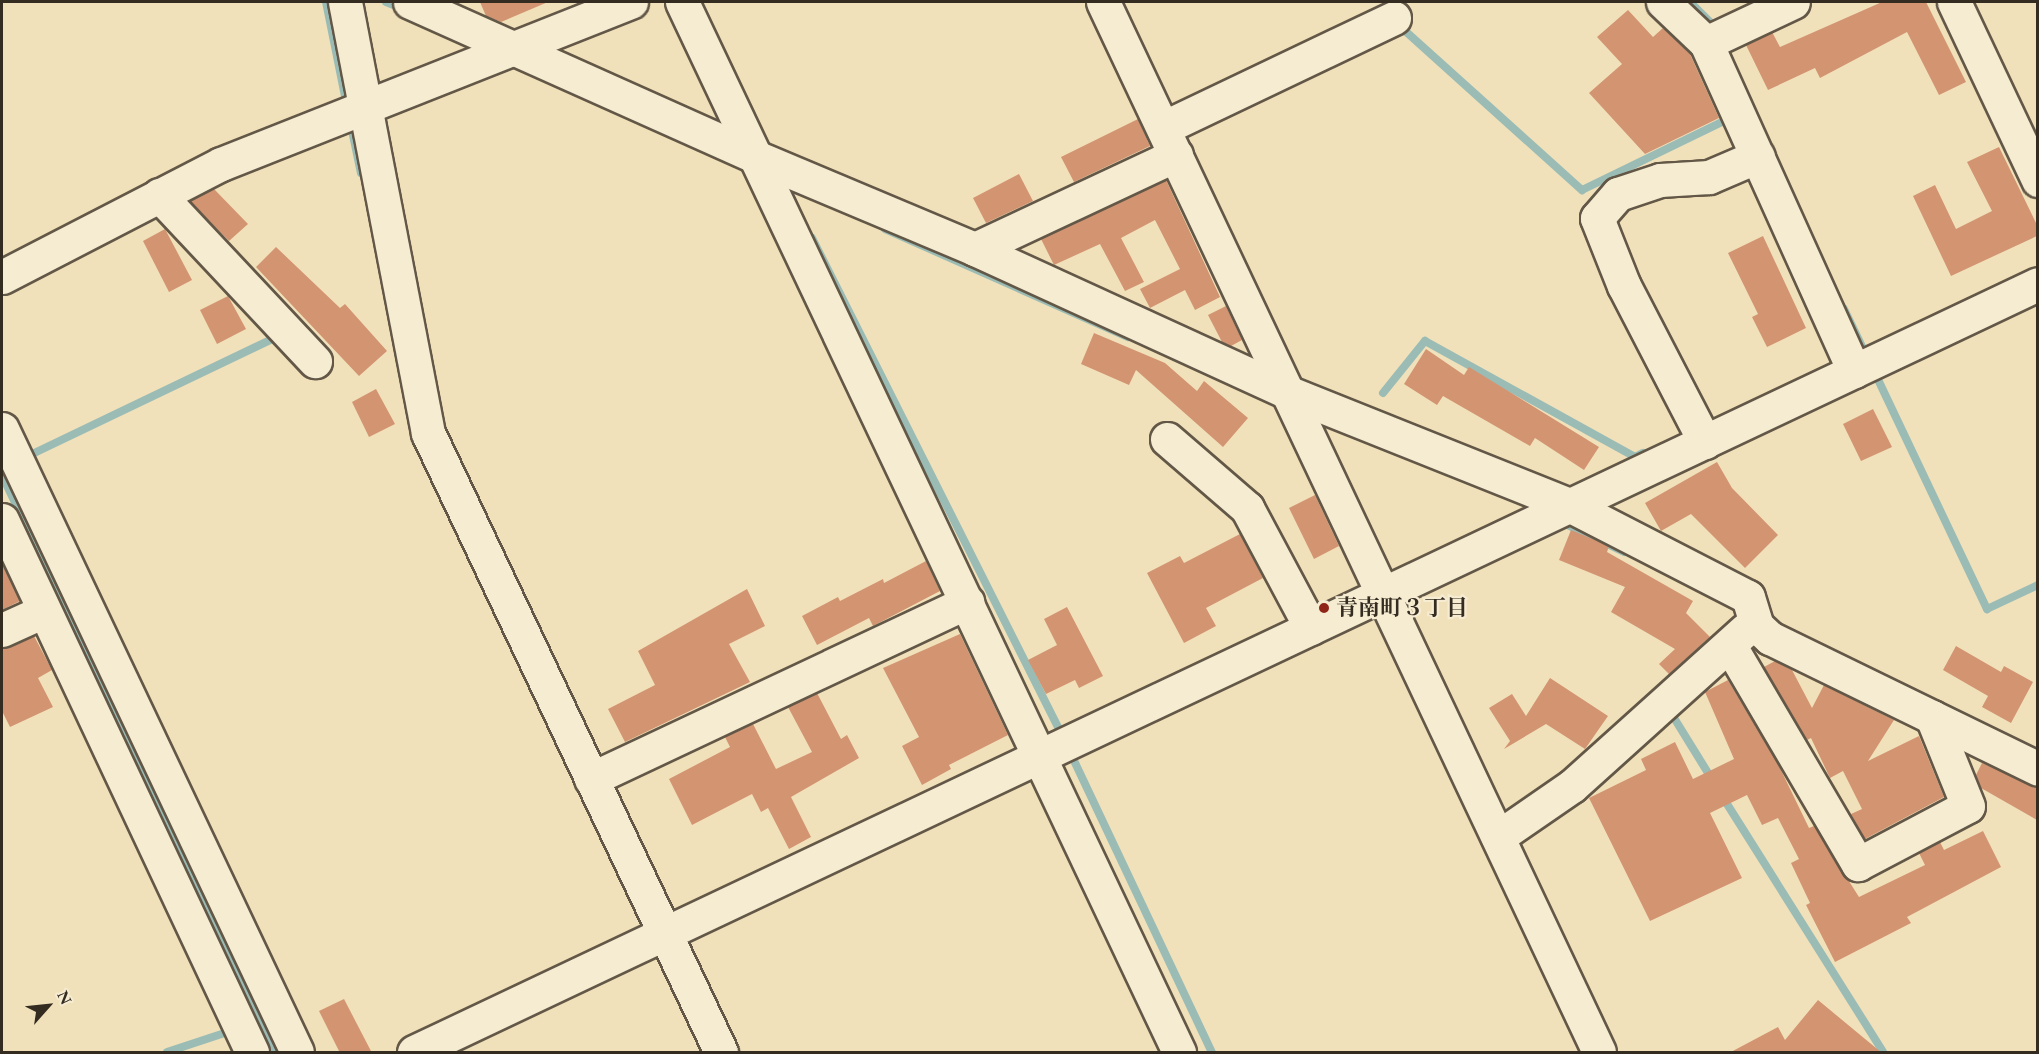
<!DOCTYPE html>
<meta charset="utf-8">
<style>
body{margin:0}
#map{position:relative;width:2039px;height:1054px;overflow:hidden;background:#f1e1ba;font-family:"EB Garamond","Noto Serif JP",serif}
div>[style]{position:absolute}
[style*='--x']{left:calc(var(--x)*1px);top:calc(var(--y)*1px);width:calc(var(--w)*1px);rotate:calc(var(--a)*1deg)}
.stream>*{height:8px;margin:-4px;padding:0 4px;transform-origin:4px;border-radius:4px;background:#9bbcb5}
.building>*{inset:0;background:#d39472}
.roads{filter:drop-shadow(2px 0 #635847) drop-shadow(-2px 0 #635847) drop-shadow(0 2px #635847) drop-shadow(0 -2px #635847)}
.minor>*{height:33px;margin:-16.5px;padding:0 16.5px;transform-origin:16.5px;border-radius:16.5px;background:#f6ecd2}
.dots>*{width:16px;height:16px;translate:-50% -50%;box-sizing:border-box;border:3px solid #f6ecd2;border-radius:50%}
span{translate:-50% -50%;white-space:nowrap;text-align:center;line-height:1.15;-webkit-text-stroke:4.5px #f6ecd2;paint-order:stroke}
.poi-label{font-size:22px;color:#342b21;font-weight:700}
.left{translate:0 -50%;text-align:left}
.frame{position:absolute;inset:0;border:3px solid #342b21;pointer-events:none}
.north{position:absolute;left:18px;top:976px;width:60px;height:60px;-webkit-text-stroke:4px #f6ecd2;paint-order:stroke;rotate:63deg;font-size:16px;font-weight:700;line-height:24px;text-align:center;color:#342b21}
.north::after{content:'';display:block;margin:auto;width:21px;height:27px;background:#342b21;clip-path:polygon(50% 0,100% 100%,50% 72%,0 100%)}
</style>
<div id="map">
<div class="stream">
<div style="--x:326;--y:2;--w:106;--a:78.6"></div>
<div style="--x:386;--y:2;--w:16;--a:22"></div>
<div style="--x:1690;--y:2;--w:37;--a:45"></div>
<div style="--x:1403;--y:29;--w:241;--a:42"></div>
<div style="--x:1582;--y:190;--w:165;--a:-25.9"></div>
<div style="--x:350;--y:121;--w:53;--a:78.1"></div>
<div style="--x:885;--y:229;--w:266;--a:24"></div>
<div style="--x:812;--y:238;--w:559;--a:63.3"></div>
<div style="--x:1844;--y:309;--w:51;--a:64.4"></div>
<div style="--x:1873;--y:369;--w:266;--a:64.6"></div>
<div style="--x:1987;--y:609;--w:56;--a:-25.2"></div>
<div style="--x:1383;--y:393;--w:67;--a:-51.1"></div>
<div style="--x:1425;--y:341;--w:240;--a:28.9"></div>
<div style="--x:1635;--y:457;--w:9;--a:-27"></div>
<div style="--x:28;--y:456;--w:277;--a:-25.6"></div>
<div style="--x:2;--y:475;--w:638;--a:64.68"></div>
<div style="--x:1559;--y:521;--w:72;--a:25.5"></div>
<div style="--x:1671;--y:713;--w:80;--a:58.3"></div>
<div style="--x:1069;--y:750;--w:334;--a:64.7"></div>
<div style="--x:1722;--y:796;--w:302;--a:57.8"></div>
<div style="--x:167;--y:1052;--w:71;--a:-18.2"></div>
</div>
<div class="building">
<div style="clip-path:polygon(480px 2px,548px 2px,501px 22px,486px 16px)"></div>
<div style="clip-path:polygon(1882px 2px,1926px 2px,1966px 82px,1939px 95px,1907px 32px,1820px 78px,1815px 68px,1768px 90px,1746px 45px,1772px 32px,1780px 47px)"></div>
<div style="clip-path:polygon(1628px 10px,1653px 37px,1663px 28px,1690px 54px,1719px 118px,1645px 154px,1589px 93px,1622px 64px,1597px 37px)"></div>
<div style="clip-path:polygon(1138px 119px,1150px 146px,1074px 182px,1061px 157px)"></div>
<div style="clip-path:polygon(1999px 147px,2037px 225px,2037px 236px,1951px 276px,1913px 196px,1935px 185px,1956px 229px,1992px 211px,1967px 162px)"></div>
<div style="clip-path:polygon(1019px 174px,1033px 201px,986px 223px,973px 198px)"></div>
<div style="clip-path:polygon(1166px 180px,1220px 297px,1195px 310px,1185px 290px,1150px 308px,1140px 289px,1180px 269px,1155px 220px,1121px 238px,1144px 282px,1125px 291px,1100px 244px,1054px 265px,1041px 239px)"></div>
<div style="clip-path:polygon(214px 189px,248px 224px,229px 241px,190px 201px)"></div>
<div style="clip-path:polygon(165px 229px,192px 280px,169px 292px,143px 241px)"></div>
<div style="clip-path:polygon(1763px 236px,1806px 328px,1767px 347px,1752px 317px,1758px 314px,1728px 253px)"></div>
<div style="clip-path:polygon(276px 247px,340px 308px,345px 304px,387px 351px,359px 376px,256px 267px)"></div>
<div style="clip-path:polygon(228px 296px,246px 329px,217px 344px,200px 310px)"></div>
<div style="clip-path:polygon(1226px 306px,1242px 340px,1231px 346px,1222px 342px,1208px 315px)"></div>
<div style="clip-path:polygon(1094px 333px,1165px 363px,1197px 391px,1204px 381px,1248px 418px,1223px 447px,1136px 370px,1129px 385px,1081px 364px)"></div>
<div style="clip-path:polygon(1426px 349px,1464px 375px,1469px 367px,1599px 447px,1584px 470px,1535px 438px,1530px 446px,1443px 396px,1437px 405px,1404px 384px)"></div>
<div style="clip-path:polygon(376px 389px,395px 424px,369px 437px,352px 402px)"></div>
<div style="clip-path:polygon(1873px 409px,1892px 447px,1861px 461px,1843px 424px)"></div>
<div style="clip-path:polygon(1717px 462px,1732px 488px,1778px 535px,1745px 568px,1691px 514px,1661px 531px,1645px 503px)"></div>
<div style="clip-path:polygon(1315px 495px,1339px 546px,1314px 559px,1289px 508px)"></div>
<div style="clip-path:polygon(1571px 530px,1609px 546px,1607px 552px,1693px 601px,1686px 613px,1710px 637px,1669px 674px,1659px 664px,1675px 649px,1611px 612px,1625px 587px,1559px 560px)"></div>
<div style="clip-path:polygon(1240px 534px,1263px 578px,1206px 608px,1216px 626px,1184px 643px,1147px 573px,1180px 556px,1184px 563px)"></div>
<div style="clip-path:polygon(926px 561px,940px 591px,873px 626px,869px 618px,817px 645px,802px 616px,838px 597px,840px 601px,883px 579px,884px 583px)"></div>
<div style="clip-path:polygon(2px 563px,20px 601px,2px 610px)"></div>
<div style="clip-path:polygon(747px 589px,765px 626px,729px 644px,750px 682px,625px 742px,608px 709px,655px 685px,638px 651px)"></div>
<div style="clip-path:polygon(1067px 607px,1103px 676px,1079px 688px,1075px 680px,1046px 694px,1028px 660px,1057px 645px,1044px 619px)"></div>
<div style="clip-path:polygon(960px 634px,1008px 735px,949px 765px,951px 769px,922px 785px,902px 746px,919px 737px,883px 668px)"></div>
<div style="clip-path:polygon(34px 636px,52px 670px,38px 678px,53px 707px,10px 727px,2px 711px,2px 649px)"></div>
<div style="clip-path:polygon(1956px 646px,2001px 672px,2004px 666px,2033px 682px,2011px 723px,1982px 707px,1988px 696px,1943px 670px)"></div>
<div style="clip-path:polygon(1775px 661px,1792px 670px,1812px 708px,1824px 685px,1894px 720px,1868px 761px,1919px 736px,1944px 797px,1865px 839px,1851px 814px,1862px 809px,1843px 771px,1830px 778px,1811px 738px,1807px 740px,1764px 667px)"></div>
<div style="clip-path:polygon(1550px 678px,1608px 716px,1585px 749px,1546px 724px,1504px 749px,1510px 741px,1489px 708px,1512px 694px,1526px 716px)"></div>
<div style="clip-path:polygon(1728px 680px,1778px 764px,1809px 828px,1814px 826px,1859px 897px,1925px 865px,1919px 853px,1940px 842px,1944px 850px,1983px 831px,2001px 867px,1907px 917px,1911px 923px,1835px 962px,1806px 905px,1810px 903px,1791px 863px,1799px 859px,1778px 818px,1762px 825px,1747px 795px,1710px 813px,1742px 878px,1650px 921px,1589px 798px,1646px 770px,1641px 759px,1675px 742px,1693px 779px,1734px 759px,1705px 692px)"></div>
<div style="clip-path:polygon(817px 693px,841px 739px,847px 735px,859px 758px,791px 797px,811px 837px,789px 849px,768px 808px,761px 812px,752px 794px,692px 825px,669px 779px,730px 747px,725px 737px,753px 724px,776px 769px,812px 752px,788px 707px)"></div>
<div style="clip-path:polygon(1982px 763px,2037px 787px,2037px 820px,1981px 788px,1976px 775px)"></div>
<div style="clip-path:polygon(344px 999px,372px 1053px,340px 1053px,319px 1011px)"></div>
<div style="clip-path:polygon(1818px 1000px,1882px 1053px,1729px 1053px,1778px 1027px,1785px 1040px)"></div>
</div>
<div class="roads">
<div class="minor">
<div style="--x:345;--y:2;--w:439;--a:79.1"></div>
<div style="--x:428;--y:433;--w:685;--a:64.67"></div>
<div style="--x:410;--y:2;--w:379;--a:24.1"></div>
<div style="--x:756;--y:157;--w:238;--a:22.8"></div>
<div style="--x:975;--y:249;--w:343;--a:24.6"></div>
<div style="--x:1287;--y:392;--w:304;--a:21.8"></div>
<div style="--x:1569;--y:505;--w:201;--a:27.2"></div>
<div style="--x:1748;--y:597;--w:30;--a:73"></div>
<div style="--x:1757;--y:626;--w:18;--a:43"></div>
<div style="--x:1770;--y:638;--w:298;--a:26"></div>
<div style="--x:682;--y:2;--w:1162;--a:64.67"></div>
<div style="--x:1103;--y:2;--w:1161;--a:64.71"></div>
<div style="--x:1663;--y:2;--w:59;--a:43.6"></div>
<div style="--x:1706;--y:43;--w:360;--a:65.7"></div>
<div style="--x:1954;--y:2;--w:197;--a:64.7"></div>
<div style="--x:1706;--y:43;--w:96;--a:-25.2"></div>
<div style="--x:1163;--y:128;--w:256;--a:-25.5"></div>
<div style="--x:159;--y:195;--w:228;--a:46.8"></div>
<div style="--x:975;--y:249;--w:222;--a:-25.1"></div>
<div style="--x:2;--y:277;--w:246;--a:-27.3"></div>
<div style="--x:221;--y:164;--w:441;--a:-21.6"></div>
<div style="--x:2;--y:429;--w:689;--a:64.66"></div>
<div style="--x:1167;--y:439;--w:106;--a:40.8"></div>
<div style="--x:1247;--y:508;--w:136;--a:61.9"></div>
<div style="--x:1705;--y:442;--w:176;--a:-117.4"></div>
<div style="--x:1624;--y:286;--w:73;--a:-111.7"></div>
<div style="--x:1597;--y:218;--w:32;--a:-49"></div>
<div style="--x:1618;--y:194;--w:44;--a:-18.4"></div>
<div style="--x:1660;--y:180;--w:49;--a:-3.5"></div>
<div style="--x:1709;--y:177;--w:53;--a:-23.2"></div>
<div style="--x:2;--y:520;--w:588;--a:64.83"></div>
<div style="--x:2;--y:630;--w:46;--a:-24.3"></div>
<div style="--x:1730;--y:646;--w:253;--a:59.6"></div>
<div style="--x:1858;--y:864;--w:124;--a:-27.8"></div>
<div style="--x:1968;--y:806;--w:96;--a:-112"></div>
<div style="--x:591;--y:779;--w:416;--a:-25.2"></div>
<div style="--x:1498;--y:837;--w:90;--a:-34.6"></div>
<div style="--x:1572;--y:786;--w:233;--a:-42"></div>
<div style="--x:414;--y:1052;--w:1796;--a:-25.31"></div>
</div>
</div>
<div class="dots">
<div style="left:1324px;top:608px;background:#8f2418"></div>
</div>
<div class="poi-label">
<span class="left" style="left:1336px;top:608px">青南町３丁目</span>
</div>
<div class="frame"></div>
<div class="north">N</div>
</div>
